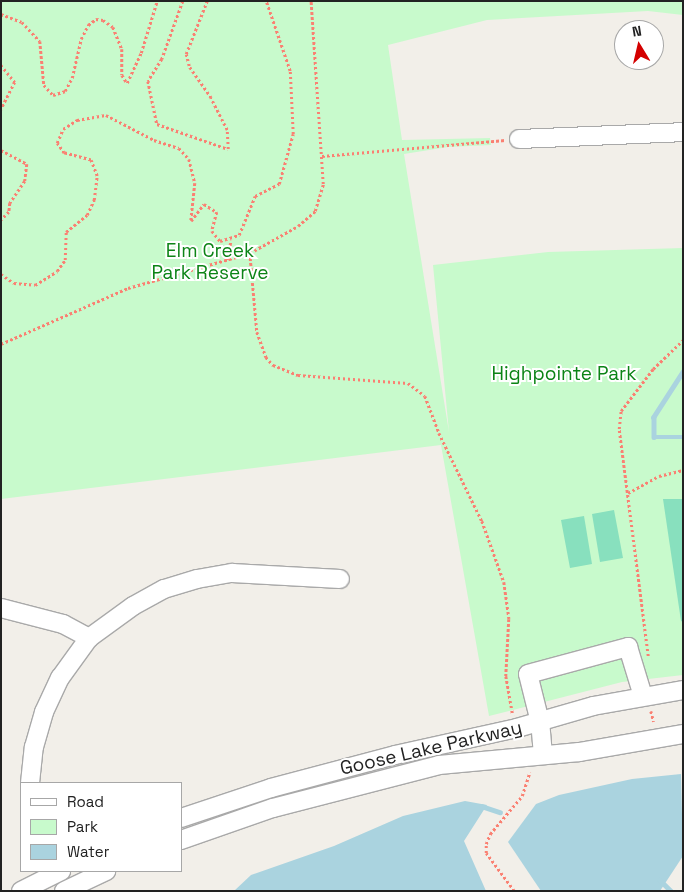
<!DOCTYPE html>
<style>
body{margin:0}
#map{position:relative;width:684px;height:892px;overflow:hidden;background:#f2efe9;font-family:"Space Grotesk",sans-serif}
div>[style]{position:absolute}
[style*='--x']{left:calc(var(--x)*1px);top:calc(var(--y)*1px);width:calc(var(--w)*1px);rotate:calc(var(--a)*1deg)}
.park>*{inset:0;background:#c8facc}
.pitch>*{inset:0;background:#88e0be}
.water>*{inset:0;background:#aad3df}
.stream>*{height:4.5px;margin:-2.25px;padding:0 2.25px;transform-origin:2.25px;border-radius:2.25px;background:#aad3df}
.path>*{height:2.5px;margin-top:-1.25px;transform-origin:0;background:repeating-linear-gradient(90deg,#fa8072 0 2.5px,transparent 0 5px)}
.roads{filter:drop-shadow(1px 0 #a9a9a9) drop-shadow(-1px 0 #a9a9a9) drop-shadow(0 1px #a9a9a9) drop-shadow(0 -1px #a9a9a9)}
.minor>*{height:18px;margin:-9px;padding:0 9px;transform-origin:9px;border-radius:9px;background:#fff}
span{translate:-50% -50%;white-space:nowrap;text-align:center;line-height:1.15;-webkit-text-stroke:4px #fff;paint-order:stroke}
.park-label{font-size:19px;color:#0c8416}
.street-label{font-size:19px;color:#222}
.frame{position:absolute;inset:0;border:2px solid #222;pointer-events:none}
.legend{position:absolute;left:20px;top:782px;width:162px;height:90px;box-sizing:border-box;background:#fff;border:1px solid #a7a7a7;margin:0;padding:6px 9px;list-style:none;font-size:15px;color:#222}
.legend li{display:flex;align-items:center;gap:10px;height:25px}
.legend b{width:25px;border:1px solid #a7a7a7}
.north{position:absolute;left:614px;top:20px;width:50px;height:50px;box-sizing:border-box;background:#fff;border:1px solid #a7a7a7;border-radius:50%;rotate:351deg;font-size:14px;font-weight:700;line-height:20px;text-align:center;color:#222}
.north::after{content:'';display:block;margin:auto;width:18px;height:22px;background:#d40000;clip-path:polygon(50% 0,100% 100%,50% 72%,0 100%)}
</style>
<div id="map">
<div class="park">
<div style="clip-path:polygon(1px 1px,683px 1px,683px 15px,648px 11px,487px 20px,388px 45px,402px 140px,490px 138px,491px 145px,448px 147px,404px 154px,449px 432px,433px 265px,548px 252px,683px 248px,683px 675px,622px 682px,489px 716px,441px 445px,1px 499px)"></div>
</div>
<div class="pitch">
<div style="clip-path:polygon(663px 499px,683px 499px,683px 622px,681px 621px)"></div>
<div style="clip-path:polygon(614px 510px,623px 558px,600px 562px,592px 514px)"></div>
<div style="clip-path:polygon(584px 516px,592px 564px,570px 568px,561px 520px)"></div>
</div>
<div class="water">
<div style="clip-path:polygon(681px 774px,683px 856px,660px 891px,541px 891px,508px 842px,536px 804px,559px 795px,632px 779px)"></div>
<div style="clip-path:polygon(465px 801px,487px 805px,464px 841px,486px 891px,234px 891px,251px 875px,334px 846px,403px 816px)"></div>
</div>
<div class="stream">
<div style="--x:683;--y:372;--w:54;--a:122.8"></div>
<div style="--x:654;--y:417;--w:20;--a:90"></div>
<div style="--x:654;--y:437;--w:29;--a:0"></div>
<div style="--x:481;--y:806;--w:20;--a:18"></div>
<div style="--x:660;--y:880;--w:16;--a:45"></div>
</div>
<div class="path">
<div style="--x:183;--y:1;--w:62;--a:109.9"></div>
<div style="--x:162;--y:59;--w:26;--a:122"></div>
<div style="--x:148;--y:81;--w:44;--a:78.2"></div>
<div style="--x:157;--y:124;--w:75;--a:19.4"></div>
<div style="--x:228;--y:149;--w:19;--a:-93"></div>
<div style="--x:227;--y:130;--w:36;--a:-117"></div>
<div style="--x:211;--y:98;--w:39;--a:-125"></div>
<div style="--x:189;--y:66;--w:12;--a:-104"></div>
<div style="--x:186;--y:54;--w:57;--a:-68.4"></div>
<div style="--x:1;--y:14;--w:22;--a:21"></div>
<div style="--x:22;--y:22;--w:26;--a:47"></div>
<div style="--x:40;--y:41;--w:44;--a:84.8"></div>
<div style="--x:44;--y:85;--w:13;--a:48"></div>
<div style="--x:53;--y:95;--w:13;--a:-18"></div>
<div style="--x:65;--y:91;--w:15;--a:-62"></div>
<div style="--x:72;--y:78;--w:40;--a:-77"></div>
<div style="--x:81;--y:39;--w:16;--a:-63"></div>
<div style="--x:88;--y:25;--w:10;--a:-37"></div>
<div style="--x:96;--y:19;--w:7;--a:8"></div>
<div style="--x:103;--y:20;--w:12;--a:35"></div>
<div style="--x:113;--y:27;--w:24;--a:68"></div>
<div style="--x:122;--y:49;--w:26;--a:90"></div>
<div style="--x:122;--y:75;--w:9;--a:58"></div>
<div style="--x:127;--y:83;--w:33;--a:-65"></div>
<div style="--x:141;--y:53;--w:54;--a:-72.9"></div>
<div style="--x:1;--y:65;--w:22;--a:51"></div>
<div style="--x:15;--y:82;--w:31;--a:117"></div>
<div style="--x:1;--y:150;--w:30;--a:28"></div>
<div style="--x:27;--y:164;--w:17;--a:97"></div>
<div style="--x:25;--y:181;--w:27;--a:124"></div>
<div style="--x:10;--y:203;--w:9;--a:96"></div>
<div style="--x:9;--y:212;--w:11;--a:135"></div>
<div style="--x:322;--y:156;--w:184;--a:-5"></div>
<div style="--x:250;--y:253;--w:79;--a:84.9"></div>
<div style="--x:257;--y:332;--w:27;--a:70"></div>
<div style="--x:266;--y:357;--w:11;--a:49"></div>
<div style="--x:273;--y:365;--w:27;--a:22"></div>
<div style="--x:298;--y:375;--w:110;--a:4.2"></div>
<div style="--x:408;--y:383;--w:21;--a:37"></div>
<div style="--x:425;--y:396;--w:40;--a:69"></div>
<div style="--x:439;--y:433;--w:98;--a:64"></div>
<div style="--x:482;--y:521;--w:65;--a:70.2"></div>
<div style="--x:504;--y:582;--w:37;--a:82"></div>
<div style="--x:509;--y:619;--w:57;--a:93"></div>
<div style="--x:506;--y:676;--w:40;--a:80"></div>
<div style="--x:227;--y:260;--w:20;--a:-79"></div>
<div style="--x:1;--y:274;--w:16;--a:35"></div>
<div style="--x:14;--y:283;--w:21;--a:5"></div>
<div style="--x:35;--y:285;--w:26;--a:-32"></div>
<div style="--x:57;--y:271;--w:14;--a:-54"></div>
<div style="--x:65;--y:260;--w:28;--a:-88"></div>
<div style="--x:66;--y:232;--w:27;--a:-39"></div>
<div style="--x:87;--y:215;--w:17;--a:-65"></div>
<div style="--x:94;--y:200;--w:24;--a:-83"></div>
<div style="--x:97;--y:176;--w:17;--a:-111"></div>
<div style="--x:91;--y:160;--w:28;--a:-165"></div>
<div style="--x:64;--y:153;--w:12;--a:-125"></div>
<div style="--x:57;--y:143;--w:15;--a:-67"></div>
<div style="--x:63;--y:129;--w:17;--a:-33"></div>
<div style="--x:77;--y:120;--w:29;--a:-10"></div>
<div style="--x:106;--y:115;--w:54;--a:27.5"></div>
<div style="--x:154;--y:140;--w:26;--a:18"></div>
<div style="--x:179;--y:148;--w:15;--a:48"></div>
<div style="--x:189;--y:159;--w:25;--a:76"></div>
<div style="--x:195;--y:183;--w:38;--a:96"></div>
<div style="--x:191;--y:221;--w:21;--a:-53"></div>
<div style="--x:204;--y:204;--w:15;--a:32"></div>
<div style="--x:217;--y:212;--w:20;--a:105"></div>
<div style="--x:212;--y:231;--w:13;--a:51"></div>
<div style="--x:220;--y:241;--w:20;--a:-18"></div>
<div style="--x:239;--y:235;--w:42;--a:-67.7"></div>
<div style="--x:255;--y:196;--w:27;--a:-27"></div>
<div style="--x:279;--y:184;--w:52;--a:-74.4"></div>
<div style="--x:293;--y:134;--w:63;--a:-92.7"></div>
<div style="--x:290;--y:71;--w:74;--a:-108.9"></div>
<div style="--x:1;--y:344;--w:139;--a:-23.8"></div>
<div style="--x:128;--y:288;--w:127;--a:-16"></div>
<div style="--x:250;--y:253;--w:55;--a:-29.4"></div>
<div style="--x:298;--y:226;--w:23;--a:-41"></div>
<div style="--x:315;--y:211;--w:28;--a:-73"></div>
<div style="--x:323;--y:184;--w:183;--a:-93.8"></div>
<div style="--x:628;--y:493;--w:35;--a:-29"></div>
<div style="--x:659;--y:476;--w:25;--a:-14"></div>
<div style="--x:648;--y:656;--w:229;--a:-97.3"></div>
<div style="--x:619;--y:429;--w:18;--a:-84"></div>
<div style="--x:621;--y:411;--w:53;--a:-52.7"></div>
<div style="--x:653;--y:369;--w:42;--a:-44"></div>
<div style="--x:651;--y:711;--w:11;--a:75"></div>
<div style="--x:514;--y:891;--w:47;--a:-126.4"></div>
<div style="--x:486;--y:853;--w:9;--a:-90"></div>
<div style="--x:486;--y:844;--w:11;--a:-68"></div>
<div style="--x:490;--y:834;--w:50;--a:-49.9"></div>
<div style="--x:522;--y:796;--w:25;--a:-72"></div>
</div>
<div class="roads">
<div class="minor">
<div style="--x:519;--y:139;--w:164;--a:-2.4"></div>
<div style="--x:1;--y:608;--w:64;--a:14.5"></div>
<div style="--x:63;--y:624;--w:30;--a:28"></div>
<div style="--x:543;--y:755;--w:33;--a:-95"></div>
<div style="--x:540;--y:722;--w:49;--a:-104"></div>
<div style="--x:528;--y:674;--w:104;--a:-15.1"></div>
<div style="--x:628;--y:647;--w:51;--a:73"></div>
<div style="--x:30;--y:783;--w:36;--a:-84"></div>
<div style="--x:34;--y:747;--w:36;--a:-74"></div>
<div style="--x:44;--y:712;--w:38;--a:-65"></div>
<div style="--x:60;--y:678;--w:49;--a:-54.1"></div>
<div style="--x:89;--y:638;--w:54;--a:-36"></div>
<div style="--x:133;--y:606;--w:35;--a:-29"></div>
<div style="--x:164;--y:589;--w:34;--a:-17"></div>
<div style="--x:197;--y:579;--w:36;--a:-10"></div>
<div style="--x:232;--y:573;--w:108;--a:3.2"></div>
<div style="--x:181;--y:818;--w:95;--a:-18.4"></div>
<div style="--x:271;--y:788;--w:128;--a:-14.9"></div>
<div style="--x:395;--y:755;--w:125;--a:-12.5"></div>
<div style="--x:517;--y:728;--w:79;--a:-16.1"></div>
<div style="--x:593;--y:706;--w:91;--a:-10.1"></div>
<div style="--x:181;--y:840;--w:97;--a:-19.2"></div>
<div style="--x:273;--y:808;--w:171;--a:-14.5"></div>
<div style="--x:439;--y:765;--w:141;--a:-5.3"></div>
<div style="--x:579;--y:752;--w:106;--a:-9.8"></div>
<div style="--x:21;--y:891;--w:45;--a:-26.6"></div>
<div style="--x:64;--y:891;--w:47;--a:-25.5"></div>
</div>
</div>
<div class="park-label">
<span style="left:210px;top:262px">Elm Creek<br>Park Reserve</span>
<span style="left:564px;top:374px">Highpointe Park</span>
</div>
<div class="street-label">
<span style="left:431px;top:748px;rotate:-13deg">Goose Lake Parkway</span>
</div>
<div class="frame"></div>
<ul class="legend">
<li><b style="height:6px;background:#fff"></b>Road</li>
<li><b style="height:14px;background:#c8facc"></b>Park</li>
<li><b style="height:14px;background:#aad3df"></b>Water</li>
</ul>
<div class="north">N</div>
</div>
